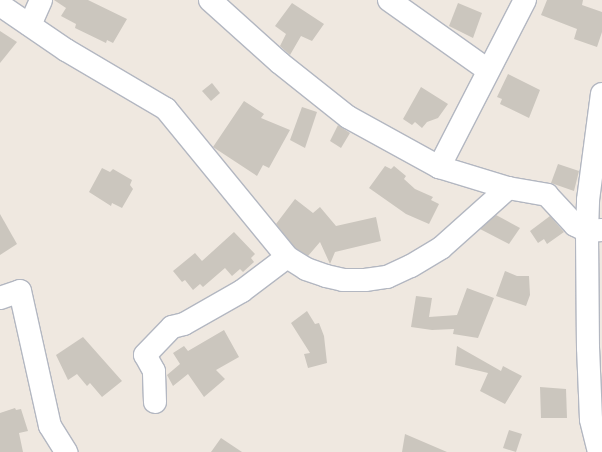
<!DOCTYPE html>
<style>
body{margin:0}
#map{position:relative;width:602px;height:452px;overflow:hidden;background:#efe8e0;font-family:"PT Sans",sans-serif}
div>[style]{position:absolute}
[style*='--x']{left:calc(var(--x)*1px);top:calc(var(--y)*1px);width:calc(var(--w)*1px);rotate:calc(var(--a)*1deg)}
.building>*{inset:0;background:#cbc6be}
.roads{filter:drop-shadow(1px 0 #b3b7c1) drop-shadow(-1px 0 #b3b7c1) drop-shadow(0 1px #b3b7c1) drop-shadow(0 -1px #b3b7c1)}
.minor>*{height:22px;margin:-11px;padding:0 11px;transform-origin:11px;border-radius:11px;background:#fff}
span{translate:-50% -50%;white-space:nowrap;text-align:center;line-height:1.15;-webkit-text-stroke:3px #fff;paint-order:stroke}
</style>
<div id="map">
<div class="building">
<div style="clip-path:polygon(54px 0,88px 0,127px 19px,113px 43px,107px 40px,106px 43px,75px 28px,76px 24px,61px 16px,66px 8px)"></div>
<div style="clip-path:polygon(547px 0,583px 0,582px 5px,602px 12px,602px 32px,597px 47px,574px 39px,577px 29px,541px 15px)"></div>
<div style="clip-path:polygon(292px 3px,324px 24px,312px 41px,301px 36px,290px 55px,280px 46px,286px 34px,275px 26px)"></div>
<div style="clip-path:polygon(458px 3px,482px 13px,473px 38px,449px 26px)"></div>
<div style="clip-path:polygon(0 31px,17px 42px,0 63px)"></div>
<div style="clip-path:polygon(508px 74px,540px 90px,529px 118px,500px 104px,502px 99px,497px 97px)"></div>
<div style="clip-path:polygon(212px 83px,220px 93px,211px 101px,202px 91px)"></div>
<div style="clip-path:polygon(421px 87px,448px 104px,438px 118px,427px 122px,422px 128px,415px 122px,412px 125px,403px 119px)"></div>
<div style="clip-path:polygon(244px 101px,264px 114px,261px 118px,290px 130px,269px 168px,263px 165px,257px 176px,213px 147px)"></div>
<div style="clip-path:polygon(302px 107px,317px 112px,305px 148px,290px 140px)"></div>
<div style="clip-path:polygon(338px 125px,350px 133px,341px 148px,330px 141px)"></div>
<div style="clip-path:polygon(558px 164px,579px 171px,574px 191px,551px 183px)"></div>
<div style="clip-path:polygon(385px 166px,391px 169px,394px 166px,406px 176px,404px 179px,415px 189px,433px 197px,431px 200px,439px 204px,429px 224px,406px 214px,369px 188px)"></div>
<div style="clip-path:polygon(102px 168px,110px 172px,113px 169px,132px 180px,130px 185px,133px 189px,122px 208px,112px 203px,111px 206px,89px 192px)"></div>
<div style="clip-path:polygon(295px 199px,313px 213px,320px 207px,336px 226px,376px 217px,381px 241px,335px 252px,330px 264px,320px 242px,308px 256px,295px 248px,276px 224px)"></div>
<div style="clip-path:polygon(0 214px,17px 244px,0 255px)"></div>
<div style="clip-path:polygon(496px 215px,520px 228px,509px 244px,480px 229px)"></div>
<div style="clip-path:polygon(550px 216px,564px 232px,547px 244px,544px 239px,538px 243px,530px 231px)"></div>
<div style="clip-path:polygon(234px 232px,255px 254px,251px 258px,254px 262px,243px 272px,240px 269px,232px 276px,225px 268px,203px 287px,200px 284px,193px 290px,185px 280px,182px 282px,173px 271px,195px 253px,202px 261px)"></div>
<div style="clip-path:polygon(505px 271px,517px 276px,529px 276px,530px 295px,526px 306px,496px 296px)"></div>
<div style="clip-path:polygon(467px 288px,494px 298px,478px 338px,453px 334px,454px 329px,432px 330px,411px 327px,416px 296px,432px 298px,429px 317px,457px 315px)"></div>
<div style="clip-path:polygon(307px 311px,315px 324px,319px 323px,324px 336px,327px 363px,308px 368px,304px 354px,310px 353px,291px 323px)"></div>
<div style="clip-path:polygon(224px 330px,239px 357px,216px 370px,225px 379px,204px 397px,188px 374px,173px 386px,167px 375px,180px 364px,173px 353px,184px 346px,188px 351px)"></div>
<div style="clip-path:polygon(83px 337px,122px 381px,102px 397px,90px 383px,87px 386px,77px 374px,68px 380px,56px 355px)"></div>
<div style="clip-path:polygon(457px 346px,501px 371px,503px 366px,522px 376px,505px 404px,480px 391px,488px 373px,455px 365px)"></div>
<div style="clip-path:polygon(540px 387px,566px 389px,567px 418px,541px 418px)"></div>
<div style="clip-path:polygon(15px 408px,16px 410px,21px 409px,28px 431px,19px 433px,23px 452px,0 452px,0 413px)"></div>
<div style="clip-path:polygon(509px 430px,522px 434px,516px 452px,503px 448px)"></div>
<div style="clip-path:polygon(405px 434px,447px 452px,402px 452px)"></div>
<div style="clip-path:polygon(221px 438px,242px 452px,211px 452px)"></div>
</div>
<div class="roads">
<div class="minor">
<div style="--x:210;--y:0;--w:94;--a:42"></div>
<div style="--x:280;--y:63;--w:87;--a:38.5"></div>
<div style="--x:348;--y:117;--w:104;--a:28.8"></div>
<div style="--x:389;--y:0;--w:121;--a:35.3"></div>
<div style="--x:525;--y:0;--w:188;--a:117.2"></div>
<div style="--x:439;--y:167;--w:72;--a:16.9"></div>
<div style="--x:508;--y:188;--w:40;--a:10"></div>
<div style="--x:547;--y:195;--w:41;--a:47"></div>
<div style="--x:575;--y:225;--w:13;--a:27"></div>
<div style="--x:587;--y:231;--w:15;--a:-4"></div>
<div style="--x:0;--y:5;--w:80;--a:34.3"></div>
<div style="--x:66;--y:50;--w:116;--a:30.5"></div>
<div style="--x:166;--y:109;--w:191;--a:50.7"></div>
<div style="--x:287;--y:257;--w:22;--a:32"></div>
<div style="--x:306;--y:269;--w:21;--a:19"></div>
<div style="--x:326;--y:276;--w:17;--a:13"></div>
<div style="--x:343;--y:280;--w:22;--a:0"></div>
<div style="--x:365;--y:280;--w:22;--a:-8"></div>
<div style="--x:387;--y:277;--w:26;--a:-25"></div>
<div style="--x:411;--y:266;--w:35;--a:-31"></div>
<div style="--x:441;--y:248;--w:90;--a:-41.8"></div>
<div style="--x:30;--y:25;--w:27;--a:-66"></div>
<div style="--x:0;--y:298;--w:21;--a:-19"></div>
<div style="--x:20;--y:291;--w:138;--a:77.5"></div>
<div style="--x:50;--y:426;--w:31;--a:58"></div>
<div style="--x:155;--y:402;--w:31;--a:-92"></div>
<div style="--x:154;--y:371;--w:18;--a:-119"></div>
<div style="--x:145;--y:355;--w:39;--a:-46"></div>
<div style="--x:172;--y:327;--w:12;--a:-14"></div>
<div style="--x:184;--y:324;--w:67;--a:-29.6"></div>
<div style="--x:242;--y:291;--w:56;--a:-37.1"></div>
<div style="--x:599;--y:452;--w:34;--a:-104"></div>
<div style="--x:591;--y:419;--w:71;--a:-92.4"></div>
<div style="--x:588;--y:348;--w:117;--a:-90.5"></div>
<div style="--x:587;--y:231;--w:31;--a:-88"></div>
<div style="--x:588;--y:200;--w:107;--a:-82.5"></div>
</div>
</div>
</div>
